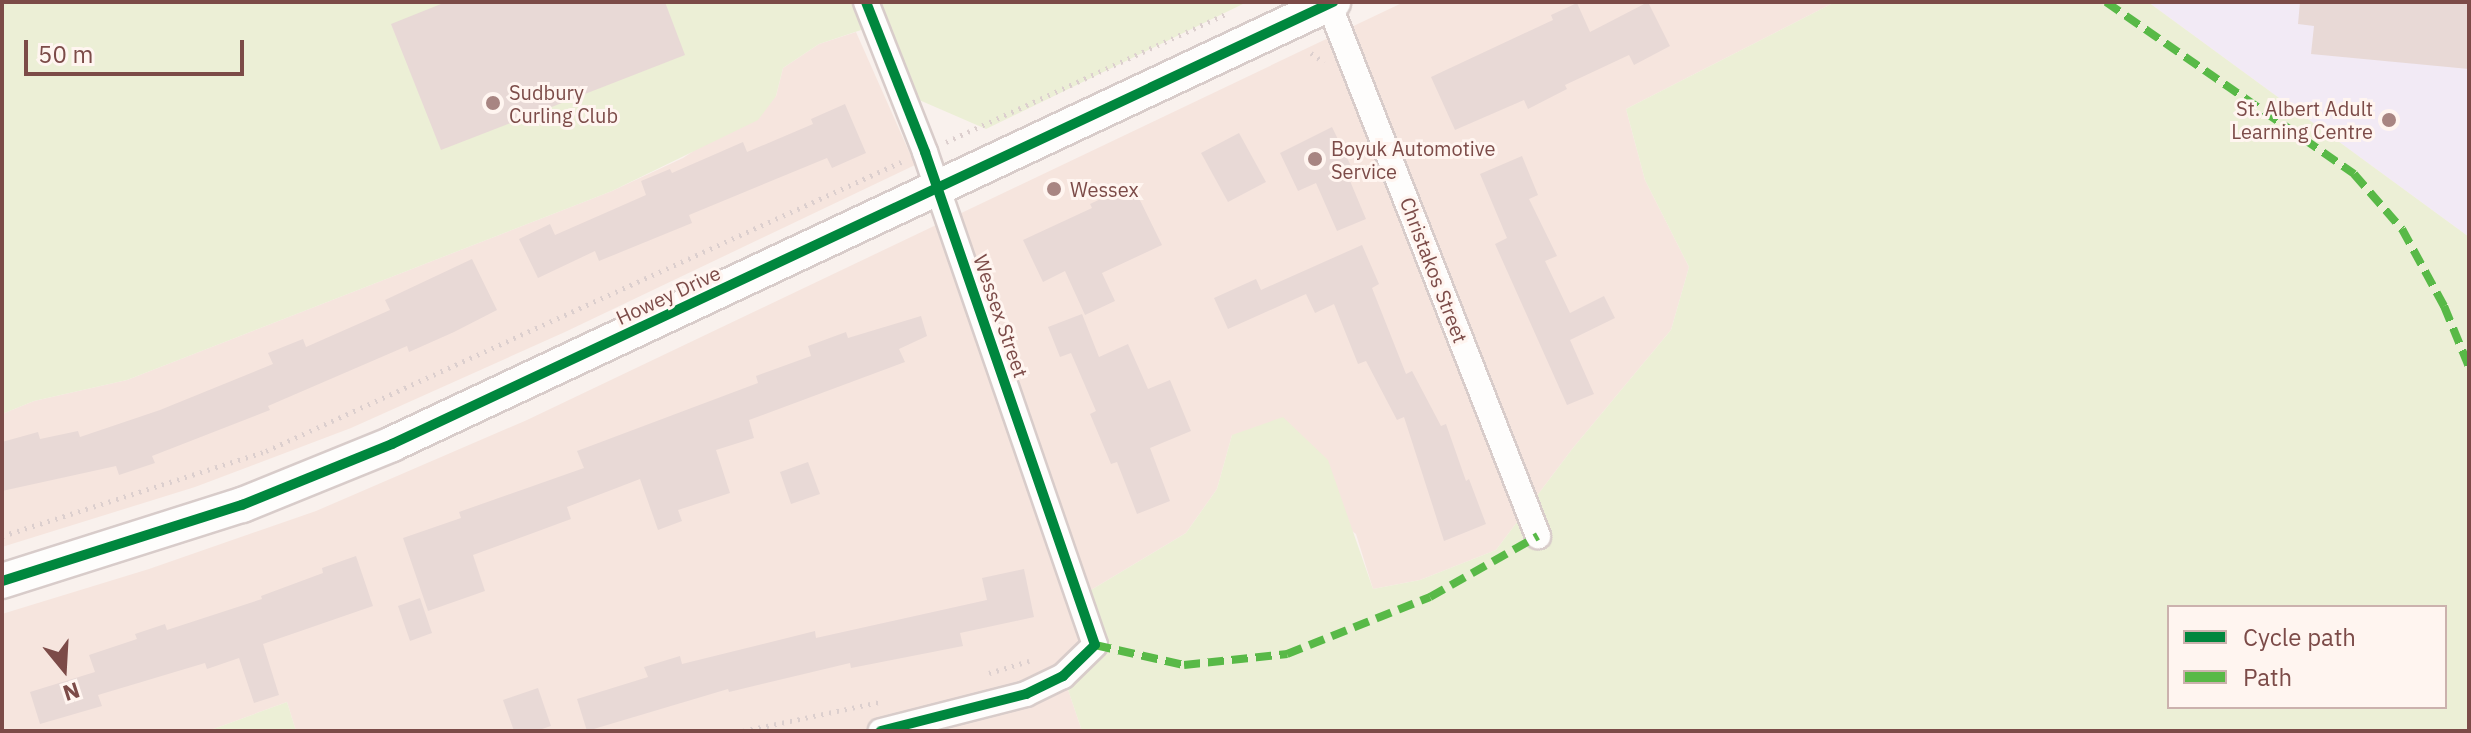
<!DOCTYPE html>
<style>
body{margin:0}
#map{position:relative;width:2471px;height:733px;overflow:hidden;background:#f9f1ed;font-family:"IBM Plex Sans",sans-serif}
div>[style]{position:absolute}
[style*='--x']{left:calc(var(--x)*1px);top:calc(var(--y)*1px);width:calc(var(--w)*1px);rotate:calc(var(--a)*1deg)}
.residential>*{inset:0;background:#f6e5de}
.education>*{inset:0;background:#f2eaf5}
.green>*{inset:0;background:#ecefd6}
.building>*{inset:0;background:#e8d9d6}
.path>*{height:5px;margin-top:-2.5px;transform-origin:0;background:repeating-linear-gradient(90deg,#dccfce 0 2px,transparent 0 8px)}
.roads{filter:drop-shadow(2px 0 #d8ccca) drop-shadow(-2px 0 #d8ccca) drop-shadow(0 2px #d8ccca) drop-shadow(0 -2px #d8ccca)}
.street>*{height:24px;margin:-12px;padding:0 12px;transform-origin:12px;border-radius:12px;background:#fefdfc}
.secondary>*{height:34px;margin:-17px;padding:0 17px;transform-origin:17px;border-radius:17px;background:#fefdfc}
.quiet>*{height:8px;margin-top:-4px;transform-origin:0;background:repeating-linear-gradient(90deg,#58b947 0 16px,transparent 0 24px)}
.cycleway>*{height:10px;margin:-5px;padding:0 5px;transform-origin:5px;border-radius:5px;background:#00873e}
.dots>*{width:22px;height:22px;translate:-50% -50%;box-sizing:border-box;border:4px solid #fff5f0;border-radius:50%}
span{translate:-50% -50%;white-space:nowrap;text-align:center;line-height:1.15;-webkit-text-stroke:6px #fff5f0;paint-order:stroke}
.poi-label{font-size:20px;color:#7c4b48}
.left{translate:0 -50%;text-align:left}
.right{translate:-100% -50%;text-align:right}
.street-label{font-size:20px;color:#7c4b48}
.frame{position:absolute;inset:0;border:4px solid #7c4b48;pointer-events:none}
.legend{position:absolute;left:2167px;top:605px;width:280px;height:104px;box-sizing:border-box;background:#fff5f0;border:2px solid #cbb1ad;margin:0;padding:10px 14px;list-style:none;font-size:24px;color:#7c4b48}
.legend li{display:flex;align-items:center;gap:16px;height:40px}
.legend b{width:40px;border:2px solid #cbb1ad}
.north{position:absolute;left:24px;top:629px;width:80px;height:80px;-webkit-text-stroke:6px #fff5f0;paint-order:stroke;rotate:162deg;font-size:22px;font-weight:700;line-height:32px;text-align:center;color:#7c4b48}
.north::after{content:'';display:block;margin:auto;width:28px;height:36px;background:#7c4b48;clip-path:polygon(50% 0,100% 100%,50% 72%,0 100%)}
.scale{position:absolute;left:24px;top:40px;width:220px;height:36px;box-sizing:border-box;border:4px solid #7c4b48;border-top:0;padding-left:10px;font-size:24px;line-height:28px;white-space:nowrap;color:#7c4b48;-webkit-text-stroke:6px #fff5f0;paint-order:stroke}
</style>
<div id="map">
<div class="residential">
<div style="clip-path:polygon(1404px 2px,1835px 2px,1626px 109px,1645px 180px,1689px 267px,1671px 330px,1573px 448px,1496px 550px,1420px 580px,1373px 589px,1356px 534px,1232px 435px,1217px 489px,1186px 533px,1081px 596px,1098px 644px,1064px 678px,1082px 731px,296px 731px,287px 702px,208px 731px,2px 731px,2px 614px,149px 569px,316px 511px,527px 420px)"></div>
<div style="clip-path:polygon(856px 32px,915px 165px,565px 332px,351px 428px,195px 487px,2px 547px,2px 414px,34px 401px,127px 380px,612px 191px,683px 158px,776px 96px,783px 68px,819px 44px)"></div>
</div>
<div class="education">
<div style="clip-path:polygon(2148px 2px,2469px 2px,2469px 237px)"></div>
</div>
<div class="green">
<div style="clip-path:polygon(2px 2px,1247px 2px,986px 129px,903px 93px,876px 25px,819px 44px,783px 68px,776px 96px,758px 120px,612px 191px,127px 380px,34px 401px,2px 414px)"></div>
<div style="clip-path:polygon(evenodd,1835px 2px,2148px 2px,2469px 237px,2469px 731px,1082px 731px,1064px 678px,1098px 644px,1081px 596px,1186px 533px,1217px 489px,1232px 435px,1283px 417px,1328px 460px,1373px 589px,1420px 580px,1496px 550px,1573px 448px,1671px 330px,1689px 267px,1645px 180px,1626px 109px,1835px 2px,2169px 607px,2445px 607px,2445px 707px,2169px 707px,2169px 607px)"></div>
<div style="clip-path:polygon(287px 702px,296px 731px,208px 731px)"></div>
</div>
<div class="building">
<div style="clip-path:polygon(446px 2px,665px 2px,685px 55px,441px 150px,391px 24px)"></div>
<div style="clip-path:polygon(1648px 2px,1670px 46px,1634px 65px,1629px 55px,1565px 85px,1567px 89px,1528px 109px,1524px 100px,1455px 130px,1431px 77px,1553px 20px,1551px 15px,1577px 3px,1590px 32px)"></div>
<div style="clip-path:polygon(2300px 2px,2469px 2px,2469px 69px,2311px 54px,2314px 26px,2298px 24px)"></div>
<div style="clip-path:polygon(845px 104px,866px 153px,832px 168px,827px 158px,689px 215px,692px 223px,599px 261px,595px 251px,538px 278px,519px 239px,550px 224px,555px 235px,646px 195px,641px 181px,670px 169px,672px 173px,743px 142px,747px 152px,813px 124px,811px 119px)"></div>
<div style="clip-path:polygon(1332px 127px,1351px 166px,1345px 169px,1366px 219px,1337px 231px,1316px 183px,1298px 191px,1280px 153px)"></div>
<div style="clip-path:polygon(1239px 133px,1266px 182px,1228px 202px,1201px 153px)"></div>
<div style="clip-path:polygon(1522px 156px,1538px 195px,1529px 199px,1557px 256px,1545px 261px,1570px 313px,1604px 296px,1615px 318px,1570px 340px,1594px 394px,1567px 405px,1495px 244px,1507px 238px,1480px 174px)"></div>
<div style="clip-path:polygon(1132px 184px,1162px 245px,1102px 273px,1115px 301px,1085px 315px,1065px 271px,1043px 282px,1023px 240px,1092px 208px,1090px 204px)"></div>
<div style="clip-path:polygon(1362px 245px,1379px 284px,1372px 288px,1406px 374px,1412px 371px,1441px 426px,1446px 424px,1466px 481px,1469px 479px,1486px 524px,1444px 541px,1404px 417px,1397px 420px,1366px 361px,1358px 364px,1334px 304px,1315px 313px,1306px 294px,1228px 329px,1214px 298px,1256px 279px,1261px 290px)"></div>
<div style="clip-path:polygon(472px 259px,497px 310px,454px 332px,409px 352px,407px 346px,268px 406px,270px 410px,152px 456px,155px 463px,119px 475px,116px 466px,2px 491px,2px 442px,38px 432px,40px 439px,78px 431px,80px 437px,160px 410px,273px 364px,268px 353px,303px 339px,306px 347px,390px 310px,385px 300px)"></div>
<div style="clip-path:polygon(1082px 314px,1099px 357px,1128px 344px,1148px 389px,1170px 380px,1191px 431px,1150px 448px,1170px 501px,1137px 514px,1117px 462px,1111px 464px,1090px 414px,1096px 411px,1071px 353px,1060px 357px,1048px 327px)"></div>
<div style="clip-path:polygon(921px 316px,927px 336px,899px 349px,905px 362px,749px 420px,754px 438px,716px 450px,730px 493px,678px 510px,682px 521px,658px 530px,640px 479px,567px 507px,571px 519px,473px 555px,485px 591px,428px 611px,403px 538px,461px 518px,459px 512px,584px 468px,577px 451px,758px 383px,756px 376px,811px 356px,808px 346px,846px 332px,848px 338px)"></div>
<div style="clip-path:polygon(808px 462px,820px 494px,791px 504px,780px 472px)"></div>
<div style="clip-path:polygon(356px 556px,373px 606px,263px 644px,279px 695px,254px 703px,239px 658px,207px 669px,205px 663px,98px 695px,102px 706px,40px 724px,30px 692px,95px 672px,89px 655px,137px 639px,135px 634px,165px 624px,167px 630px,262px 599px,261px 596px,323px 573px,322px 568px)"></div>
<div style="clip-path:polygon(1024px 569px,1034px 617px,960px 633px,963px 646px,851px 668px,850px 663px,729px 692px,728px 689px,587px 731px,577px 699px,648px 677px,644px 667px,680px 656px,682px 664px,815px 631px,816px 638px,987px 600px,982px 578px)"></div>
<div style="clip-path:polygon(420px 598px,432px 633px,410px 641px,398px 606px)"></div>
<div style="clip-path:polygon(538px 688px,551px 726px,536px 731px,514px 731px,503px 700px)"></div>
</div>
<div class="path">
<div style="--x:1311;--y:53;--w:16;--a:35"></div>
<div style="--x:946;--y:142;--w:310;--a:-24.6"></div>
<div style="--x:2;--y:536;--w:277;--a:-17.8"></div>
<div style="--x:266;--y:451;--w:698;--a:-24.47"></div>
<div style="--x:989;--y:673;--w:42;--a:-16.7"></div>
<div style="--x:743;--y:731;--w:139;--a:-12"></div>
</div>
<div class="roads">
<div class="street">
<div style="--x:866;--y:2;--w:161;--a:68.5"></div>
<div style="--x:925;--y:152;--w:521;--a:70.97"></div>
<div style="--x:1095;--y:645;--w:45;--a:135.9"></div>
<div style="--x:1063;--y:676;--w:41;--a:154.1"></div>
<div style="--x:1026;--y:694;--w:150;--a:165.7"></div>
<div style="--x:1329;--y:4;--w:572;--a:68.55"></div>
</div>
<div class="secondary">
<div style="--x:2;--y:581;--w:252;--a:-17.6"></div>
<div style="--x:242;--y:505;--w:162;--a:-22.1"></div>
<div style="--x:392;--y:444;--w:1040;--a:-25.16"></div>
</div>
</div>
<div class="quiet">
<div style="--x:2106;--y:2;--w:302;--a:34.7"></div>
<div style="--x:2354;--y:174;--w:73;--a:48.9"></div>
<div style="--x:2402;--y:229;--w:88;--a:61.4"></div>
<div style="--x:2444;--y:306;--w:66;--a:67.7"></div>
<div style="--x:1095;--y:645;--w:91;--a:12.7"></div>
<div style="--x:1184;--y:665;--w:104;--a:-6.1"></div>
<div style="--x:1287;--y:654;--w:154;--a:-21.7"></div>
<div style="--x:1430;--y:597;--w:124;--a:-29.5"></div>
</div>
<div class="cycleway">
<div style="--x:866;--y:2;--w:161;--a:68.5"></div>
<div style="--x:925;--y:152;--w:521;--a:70.97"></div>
<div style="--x:1095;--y:645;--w:45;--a:135.9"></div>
<div style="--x:1063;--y:676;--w:41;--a:154.1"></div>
<div style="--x:1026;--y:694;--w:150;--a:165.7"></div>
<div style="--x:2;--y:581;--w:252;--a:-17.6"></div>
<div style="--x:242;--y:505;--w:162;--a:-22.1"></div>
<div style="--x:392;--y:444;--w:1040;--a:-25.16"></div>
</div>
<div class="dots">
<div style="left:493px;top:103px;background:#a88582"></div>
<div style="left:2389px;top:120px;background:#a88582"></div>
<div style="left:1315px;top:159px;background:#a88582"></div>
<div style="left:1054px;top:189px;background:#a88582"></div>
</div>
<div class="poi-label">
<span class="left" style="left:509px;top:104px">Sudbury<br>Curling Club</span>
<span class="right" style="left:2373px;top:120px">St. Albert Adult<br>Learning Centre</span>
<span class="left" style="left:1331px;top:160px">Boyuk Automotive<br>Service</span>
<span class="left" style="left:1070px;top:189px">Wessex</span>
</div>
<div class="street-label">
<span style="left:1434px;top:270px;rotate:69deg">Christakos Street</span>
<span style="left:668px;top:295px;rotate:-25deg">Howey Drive</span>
<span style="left:1001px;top:316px;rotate:71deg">Wessex Street</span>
</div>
<div class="frame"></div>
<ul class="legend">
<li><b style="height:10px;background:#00873e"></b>Cycle path</li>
<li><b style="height:10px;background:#58b947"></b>Path</li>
</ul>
<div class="north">N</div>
<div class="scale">50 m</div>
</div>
